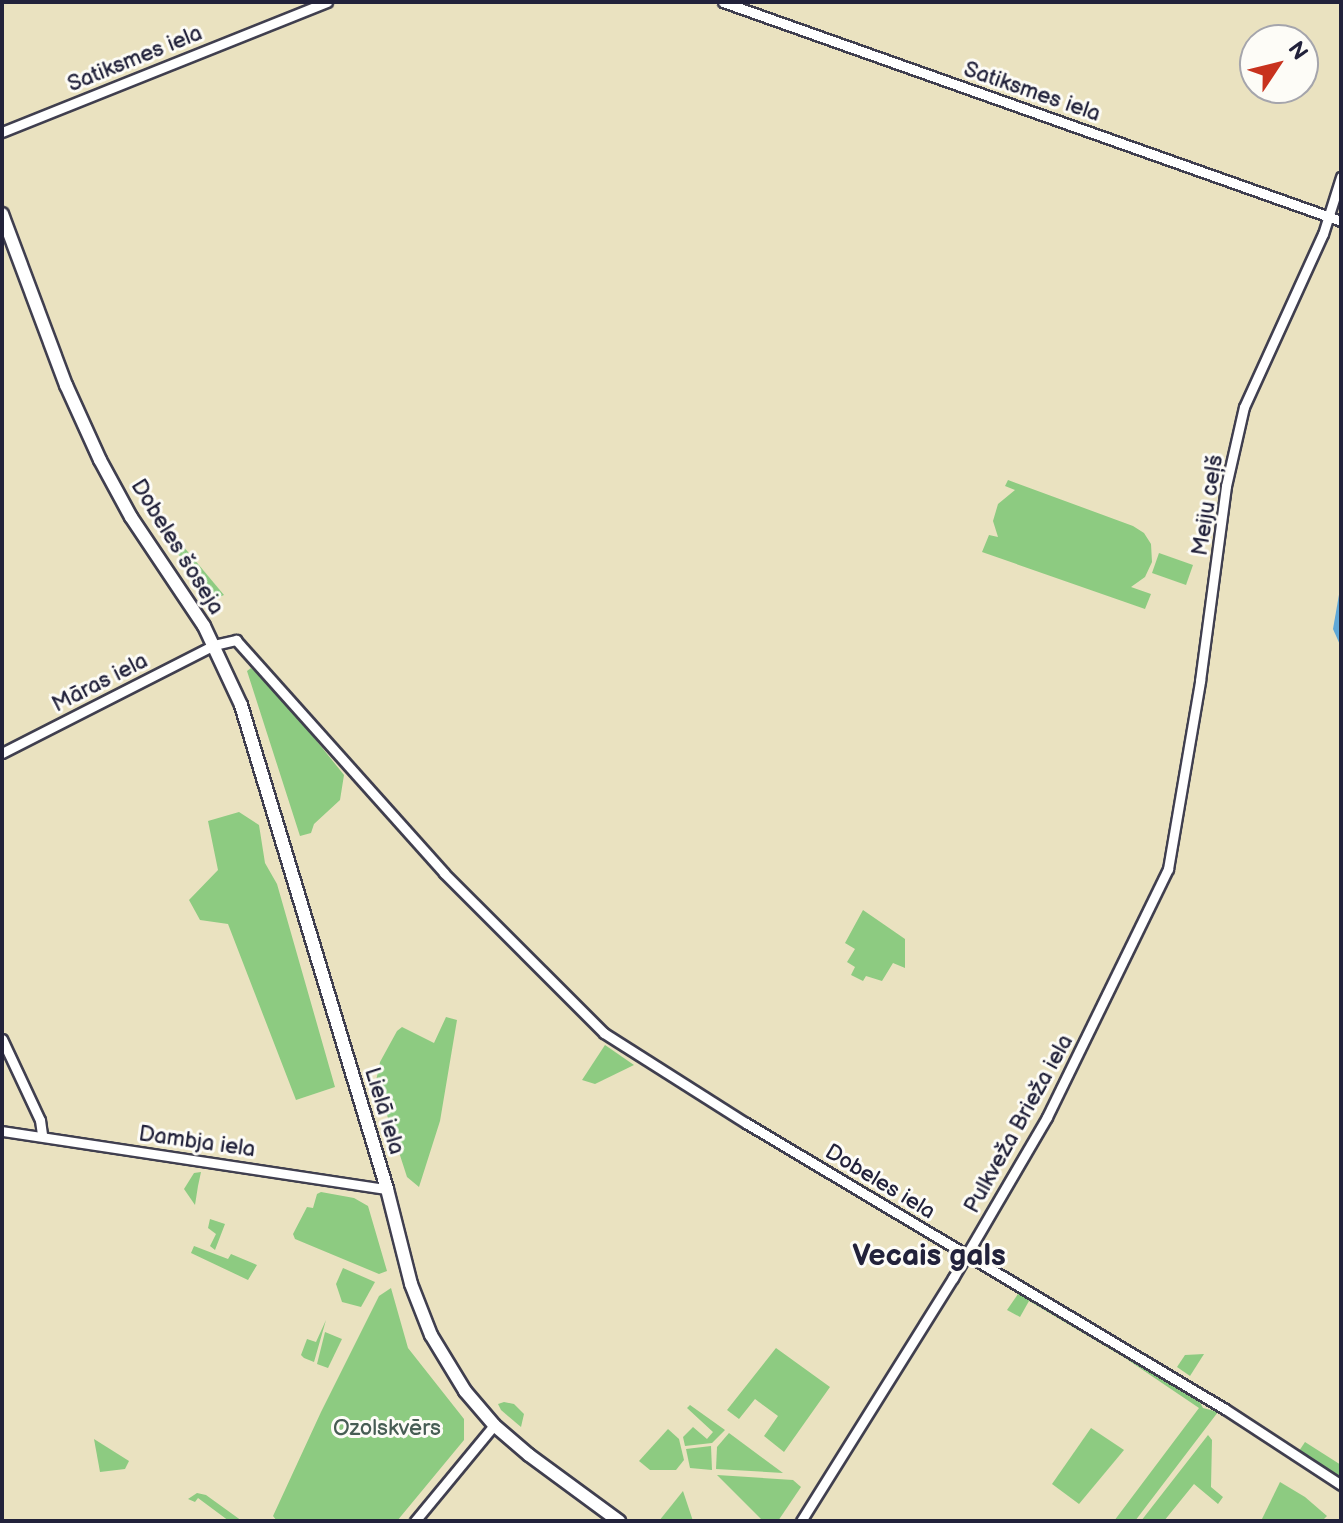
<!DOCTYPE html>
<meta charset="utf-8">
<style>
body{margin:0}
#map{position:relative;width:1343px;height:1523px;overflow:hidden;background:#eae2c0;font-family:"Balsamiq Sans",sans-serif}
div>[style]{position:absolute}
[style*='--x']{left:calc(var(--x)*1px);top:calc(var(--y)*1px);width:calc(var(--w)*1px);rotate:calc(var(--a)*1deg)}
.green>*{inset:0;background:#8dcb81}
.water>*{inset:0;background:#60a8d7}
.roads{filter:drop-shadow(2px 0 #403f4f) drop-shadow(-2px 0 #403f4f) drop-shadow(0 2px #403f4f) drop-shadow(0 -2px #403f4f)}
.minor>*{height:9px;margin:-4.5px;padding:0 4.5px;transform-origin:4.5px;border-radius:4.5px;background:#fff}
.major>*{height:12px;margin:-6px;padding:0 6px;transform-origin:6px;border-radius:6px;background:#fff}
span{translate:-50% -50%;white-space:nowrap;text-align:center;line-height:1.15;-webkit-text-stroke:6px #fdfcf7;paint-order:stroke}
.street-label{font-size:22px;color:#22223b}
.park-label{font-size:22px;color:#475d54}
.district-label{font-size:30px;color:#22223b;font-weight:700}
.frame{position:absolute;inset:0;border:4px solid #22223b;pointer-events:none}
.north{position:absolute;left:1239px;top:24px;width:80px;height:80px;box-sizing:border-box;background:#fdfcf7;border:2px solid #a5a5ac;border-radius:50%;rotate:55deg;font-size:22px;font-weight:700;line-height:32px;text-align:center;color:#22223b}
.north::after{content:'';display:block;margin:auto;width:28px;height:36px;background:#c8321e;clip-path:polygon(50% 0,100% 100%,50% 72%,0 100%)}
</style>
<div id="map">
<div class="green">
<div style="clip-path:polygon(1008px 480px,1133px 526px,1144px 533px,1151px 544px,1152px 562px,1145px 577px,1131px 587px,1151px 594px,1145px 609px,982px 552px,989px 535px,998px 537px,993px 521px,998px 504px,1015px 490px,1005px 486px)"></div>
<div style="clip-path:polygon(172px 540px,178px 540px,224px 595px,217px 598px,168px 543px)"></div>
<div style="clip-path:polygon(1159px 553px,1193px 565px,1186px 585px,1152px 573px)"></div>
<div style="clip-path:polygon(251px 668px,283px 699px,344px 775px,340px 800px,314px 824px,311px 833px,300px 836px,247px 671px)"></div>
<div style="clip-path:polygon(239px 812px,259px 825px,265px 863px,277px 884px,335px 1087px,296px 1100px,228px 924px,200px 920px,189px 900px,218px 870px,208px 821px)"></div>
<div style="clip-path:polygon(863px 910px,905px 939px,905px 968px,893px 963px,882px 981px,866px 976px,863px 981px,851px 975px,855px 967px,847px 962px,855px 949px,845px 943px)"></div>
<div style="clip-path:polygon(446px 1017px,457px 1020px,440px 1121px,419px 1187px,407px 1177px,376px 1081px,380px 1062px,397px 1031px,402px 1027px,434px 1043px)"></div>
<div style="clip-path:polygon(605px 1045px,634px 1065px,595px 1084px,582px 1080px)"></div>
<div style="clip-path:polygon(201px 1172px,198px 1186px,195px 1205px,184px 1189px,194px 1173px)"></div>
<div style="clip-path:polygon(321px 1192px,354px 1198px,368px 1206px,387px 1271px,379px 1274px,295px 1239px,293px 1234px,307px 1207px,313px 1208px,317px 1194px)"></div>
<div style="clip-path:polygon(210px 1219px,225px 1224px,215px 1250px,210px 1246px,216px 1234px,208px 1228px)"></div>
<div style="clip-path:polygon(194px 1246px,228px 1259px,231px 1254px,257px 1265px,248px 1280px,191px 1253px)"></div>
<div style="clip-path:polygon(343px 1268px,375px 1282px,361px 1307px,342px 1302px,336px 1284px)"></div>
<div style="clip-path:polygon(391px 1288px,408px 1348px,464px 1419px,464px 1440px,397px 1521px,277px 1521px,273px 1516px,321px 1412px,379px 1296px)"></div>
<div style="clip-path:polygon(1020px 1291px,1197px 1397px,1203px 1408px,1218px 1412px,1135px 1521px,1114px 1521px,1199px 1408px,1125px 1358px,1029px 1301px,1020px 1317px,1007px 1310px)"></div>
<div style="clip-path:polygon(326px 1320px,314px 1362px,304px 1358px,301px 1355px,307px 1339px,316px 1342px)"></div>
<div style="clip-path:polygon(325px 1332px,342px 1339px,328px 1368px,317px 1364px)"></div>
<div style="clip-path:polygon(776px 1348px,830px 1387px,784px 1452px,764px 1436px,778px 1416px,755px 1399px,739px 1419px,727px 1410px)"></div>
<div style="clip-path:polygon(1204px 1354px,1190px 1376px,1177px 1367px,1185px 1355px)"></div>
<div style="clip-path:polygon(504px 1402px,514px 1404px,524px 1414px,521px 1427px,501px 1410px,498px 1404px)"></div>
<div style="clip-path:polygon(690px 1405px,725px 1430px,712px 1443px,685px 1446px,683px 1437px,693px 1427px,707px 1439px,713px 1432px,687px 1408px)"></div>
<div style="clip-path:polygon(1091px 1428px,1124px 1450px,1079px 1504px,1052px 1484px)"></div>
<div style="clip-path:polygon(668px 1429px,679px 1439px,684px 1460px,676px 1470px,650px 1470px,639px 1461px)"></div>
<div style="clip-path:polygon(729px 1433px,783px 1473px,716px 1469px,717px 1447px)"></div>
<div style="clip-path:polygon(1208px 1435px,1212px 1440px,1211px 1487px,1223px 1497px,1218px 1504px,1194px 1484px,1164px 1521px,1141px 1521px)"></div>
<div style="clip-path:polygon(94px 1439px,129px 1461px,125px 1469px,100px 1472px)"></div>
<div style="clip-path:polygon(1305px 1442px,1341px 1465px,1341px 1479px,1299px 1451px)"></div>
<div style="clip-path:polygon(711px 1446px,712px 1470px,690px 1468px,686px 1449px)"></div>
<div style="clip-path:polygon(717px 1475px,793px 1480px,801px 1487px,778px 1521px,763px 1521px)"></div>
<div style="clip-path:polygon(1280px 1482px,1305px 1497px,1327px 1516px,1322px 1521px,1261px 1521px)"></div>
<div style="clip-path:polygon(683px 1491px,693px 1521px,659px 1521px)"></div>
<div style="clip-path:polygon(197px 1493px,206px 1495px,242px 1521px,229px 1521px,198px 1498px,195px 1502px,188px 1499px)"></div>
</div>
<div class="water">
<div style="clip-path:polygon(1341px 583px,1341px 647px,1333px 629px)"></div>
</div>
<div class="roads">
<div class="minor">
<div style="--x:723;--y:2;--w:656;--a:19.51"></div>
<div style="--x:2;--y:132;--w:350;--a:-21.8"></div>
<div style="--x:2;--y:753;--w:238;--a:-27"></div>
<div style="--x:214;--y:645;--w:23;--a:-13"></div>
<div style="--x:236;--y:640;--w:312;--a:48.2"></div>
<div style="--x:444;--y:873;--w:226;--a:45"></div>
<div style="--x:604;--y:1033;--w:168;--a:32.4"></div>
<div style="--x:746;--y:1123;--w:558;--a:30.84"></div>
<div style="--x:1225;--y:1409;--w:139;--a:33.2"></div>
<div style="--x:2;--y:1039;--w:89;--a:64.9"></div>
<div style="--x:40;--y:1120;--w:15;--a:82"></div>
<div style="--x:2;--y:1131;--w:389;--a:8.6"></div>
<div style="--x:415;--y:1521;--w:124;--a:-50.5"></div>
<div style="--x:801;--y:1521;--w:287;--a:-58"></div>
<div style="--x:953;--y:1278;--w:186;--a:-59.7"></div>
<div style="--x:1047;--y:1117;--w:276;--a:-64"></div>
<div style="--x:1168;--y:869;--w:191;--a:-80.3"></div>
<div style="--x:1200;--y:681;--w:197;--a:-82.4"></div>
<div style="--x:1226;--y:486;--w:81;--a:-77.2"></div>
<div style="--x:1244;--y:407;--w:190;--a:-65.5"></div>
<div style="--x:1323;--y:234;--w:60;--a:-72.5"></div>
</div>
<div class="major">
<div style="--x:2;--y:214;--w:183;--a:69.5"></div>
<div style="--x:66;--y:385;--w:82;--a:65.6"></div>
<div style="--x:100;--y:460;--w:65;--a:61.5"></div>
<div style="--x:131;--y:517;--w:131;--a:56.2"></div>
<div style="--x:204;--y:626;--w:87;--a:64.9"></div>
<div style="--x:241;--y:705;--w:506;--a:73.21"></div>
<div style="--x:387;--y:1189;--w:98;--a:75.8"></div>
<div style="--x:411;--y:1284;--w:55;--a:68.6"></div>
<div style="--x:431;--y:1335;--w:66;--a:58.7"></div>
<div style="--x:465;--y:1391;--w:45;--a:49.5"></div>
<div style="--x:494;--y:1425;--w:46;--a:40.6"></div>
<div style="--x:529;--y:1455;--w:112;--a:36.3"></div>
</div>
</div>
<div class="street-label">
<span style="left:135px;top:59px;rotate:-22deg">Satiksmes iela</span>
<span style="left:1032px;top:92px;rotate:19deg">Satiksmes iela</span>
<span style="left:1208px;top:505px;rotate:-81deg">Meiju ceļš</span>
<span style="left:177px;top:547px;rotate:58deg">Dobeles šoseja</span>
<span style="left:100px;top:683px;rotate:-27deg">Māras iela</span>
<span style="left:384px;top:1111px;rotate:73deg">Lielā iela</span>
<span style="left:1019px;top:1124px;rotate:-61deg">Pulkveža Brieža iela</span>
<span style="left:197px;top:1142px;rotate:8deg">Dambja iela</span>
<span style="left:880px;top:1182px;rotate:31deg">Dobeles iela</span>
</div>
<div class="park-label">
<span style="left:387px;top:1429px">Ozolskvērs</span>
</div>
<div class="district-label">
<span style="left:929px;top:1256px">Vecais gals</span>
</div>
<div class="frame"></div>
<div class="north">N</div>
</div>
